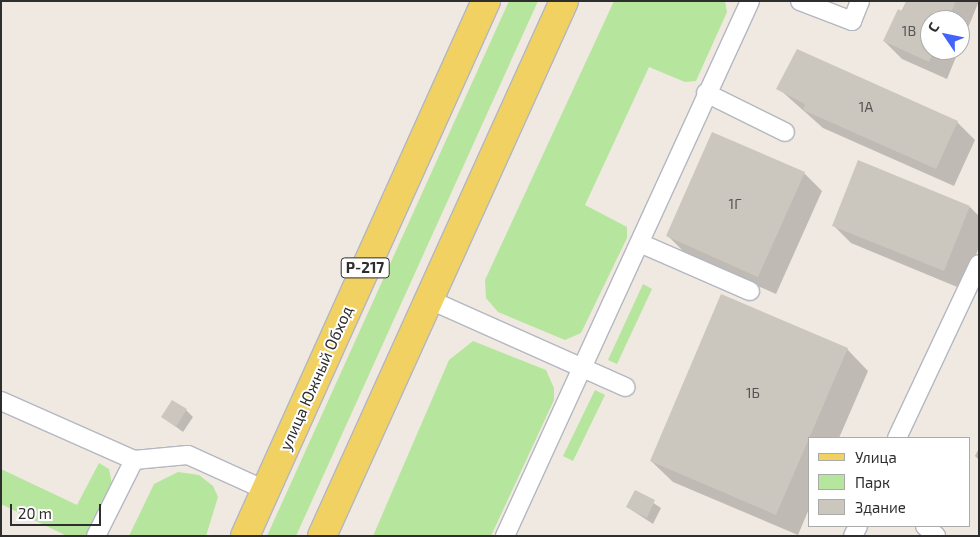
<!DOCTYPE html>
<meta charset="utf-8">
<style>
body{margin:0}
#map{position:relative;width:980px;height:537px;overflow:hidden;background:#efe9e1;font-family:"Exo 2",sans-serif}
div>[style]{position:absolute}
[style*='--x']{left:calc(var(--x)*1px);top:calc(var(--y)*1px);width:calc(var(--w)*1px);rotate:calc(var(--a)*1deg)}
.green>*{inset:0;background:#b6e59e}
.shadow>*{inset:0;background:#0003}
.building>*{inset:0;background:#cbc7bf}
.roads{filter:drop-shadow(1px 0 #b4b7c1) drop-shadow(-1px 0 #b4b7c1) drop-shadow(0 1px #b4b7c1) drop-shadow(0 -1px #b4b7c1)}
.service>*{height:18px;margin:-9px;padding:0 9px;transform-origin:9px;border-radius:9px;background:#fff}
.primary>*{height:28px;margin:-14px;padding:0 14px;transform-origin:14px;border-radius:14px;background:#f2d163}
span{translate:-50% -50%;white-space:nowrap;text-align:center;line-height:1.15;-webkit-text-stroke:4px #fff;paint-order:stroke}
.number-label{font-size:14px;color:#555452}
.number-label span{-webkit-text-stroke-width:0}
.shield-label span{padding:1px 4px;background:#fff;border:1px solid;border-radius:4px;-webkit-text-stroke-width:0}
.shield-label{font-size:15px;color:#2e2e2e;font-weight:700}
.street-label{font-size:16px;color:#2e2e2e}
.frame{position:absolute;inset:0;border:2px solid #2e2e2e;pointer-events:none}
.legend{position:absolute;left:808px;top:437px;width:162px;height:90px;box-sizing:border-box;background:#fff;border:1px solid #ababab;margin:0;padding:6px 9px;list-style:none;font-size:15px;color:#2e2e2e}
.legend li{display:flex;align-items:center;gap:10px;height:25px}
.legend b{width:25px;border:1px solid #ababab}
.north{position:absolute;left:920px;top:10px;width:50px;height:50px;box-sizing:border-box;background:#fff;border:1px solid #ababab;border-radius:50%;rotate:304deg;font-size:14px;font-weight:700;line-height:20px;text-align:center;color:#2e2e2e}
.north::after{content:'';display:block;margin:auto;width:18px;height:22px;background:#4264fb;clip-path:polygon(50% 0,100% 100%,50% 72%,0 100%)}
.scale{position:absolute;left:10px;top:504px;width:91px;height:22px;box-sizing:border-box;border:2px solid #2e2e2e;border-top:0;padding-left:6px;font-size:15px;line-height:18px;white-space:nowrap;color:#2e2e2e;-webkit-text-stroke:4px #fff;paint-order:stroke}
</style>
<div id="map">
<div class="green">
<div style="clip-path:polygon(509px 1px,538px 1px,296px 536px,267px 536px)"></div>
<div style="clip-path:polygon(614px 1px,725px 1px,727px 12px,696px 81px,685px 82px,649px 67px,585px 205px,627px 227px,627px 238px,581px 333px,565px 340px,498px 312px,486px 298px,485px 280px)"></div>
<div style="clip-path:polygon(643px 284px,652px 289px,617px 364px,608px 360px)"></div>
<div style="clip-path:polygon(473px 341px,546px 370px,554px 388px,554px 400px,491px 536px,373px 536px,449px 360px)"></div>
<div style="clip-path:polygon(595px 390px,605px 395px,573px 461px,563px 456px)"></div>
<div style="clip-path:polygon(99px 463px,109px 469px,112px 484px,85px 536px,67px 536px,1px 504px,1px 469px,77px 505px)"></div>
<div style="clip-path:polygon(178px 472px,199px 475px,213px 486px,218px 497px,206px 536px,129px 536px,154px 484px)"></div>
</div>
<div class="shadow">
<div style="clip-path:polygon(evenodd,907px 1px,979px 1px,947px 79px,902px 59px,884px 41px,907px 1px,930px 20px,960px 20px,960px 50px,930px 50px,930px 20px)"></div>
<div style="clip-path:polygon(778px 88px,957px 122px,975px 140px,954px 186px,823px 128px)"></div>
<div style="clip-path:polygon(804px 173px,822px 191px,776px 294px,686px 254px,668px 236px)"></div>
<div style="clip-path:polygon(970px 207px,979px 216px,979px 247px,962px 289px,851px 243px,833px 225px)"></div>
<div style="clip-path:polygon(847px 349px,868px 371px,839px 438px,809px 438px,809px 509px,798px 535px,673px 482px,651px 461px)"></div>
<div style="clip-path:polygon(186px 410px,193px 417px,183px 432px,163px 417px)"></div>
<div style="clip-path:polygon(979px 448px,979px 460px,975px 456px)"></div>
<div style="clip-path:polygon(635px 491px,661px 508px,653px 524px,627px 507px)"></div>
</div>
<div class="building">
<div style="clip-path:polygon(906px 1px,956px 1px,948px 20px,930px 20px,930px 50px,934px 50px,929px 62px,883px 41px,898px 9px,902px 11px)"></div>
<div style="clip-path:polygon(797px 49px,958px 121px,936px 169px,803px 110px,805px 104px,776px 89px)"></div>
<div style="clip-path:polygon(712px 132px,805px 172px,758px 277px,666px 236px)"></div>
<div style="clip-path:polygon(858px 160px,970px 206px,944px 271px,832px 226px)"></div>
<div style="clip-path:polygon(721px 294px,848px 348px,776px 515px,650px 461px)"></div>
<div style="clip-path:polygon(172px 400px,187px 409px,176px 427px,161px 417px)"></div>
<div style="clip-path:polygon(635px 490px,655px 500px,647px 518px,626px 507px)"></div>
</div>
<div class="roads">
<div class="service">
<div style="--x:800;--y:1;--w:56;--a:21"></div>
<div style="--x:852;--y:21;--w:22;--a:-68"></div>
<div style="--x:706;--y:93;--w:88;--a:26.3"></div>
<div style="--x:640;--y:243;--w:120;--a:23.6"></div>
<div style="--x:430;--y:300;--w:214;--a:24"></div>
<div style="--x:1;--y:401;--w:145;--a:23.9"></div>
<div style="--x:134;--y:460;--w:54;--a:-5.3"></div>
<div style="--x:188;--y:455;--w:85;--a:24.4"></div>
<div style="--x:897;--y:438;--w:192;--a:-64.8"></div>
<div style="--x:925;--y:526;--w:15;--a:42"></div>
<div style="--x:96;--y:536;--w:85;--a:-63.4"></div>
<div style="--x:505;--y:536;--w:588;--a:-65.39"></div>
<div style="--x:853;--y:536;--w:11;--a:-63"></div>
</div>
<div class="primary">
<div style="--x:245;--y:536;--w:587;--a:-65.75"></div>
<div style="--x:322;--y:536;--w:587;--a:-65.66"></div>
</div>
</div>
<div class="number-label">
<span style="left:909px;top:31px">1В</span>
<span style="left:866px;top:107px">1А</span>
<span style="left:735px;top:204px">1Г</span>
<span style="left:753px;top:393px">1Б</span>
</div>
<div class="shield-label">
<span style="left:365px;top:268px">Р-217</span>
</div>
<div class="street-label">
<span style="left:316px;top:378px;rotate:-66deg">улица Южный Обход</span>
</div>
<div class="frame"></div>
<ul class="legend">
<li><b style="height:6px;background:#f2d163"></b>Улица</li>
<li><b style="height:14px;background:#b6e59e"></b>Парк</li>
<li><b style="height:14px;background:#cbc7bf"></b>Здание</li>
</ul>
<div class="north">С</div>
<div class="scale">20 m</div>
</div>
